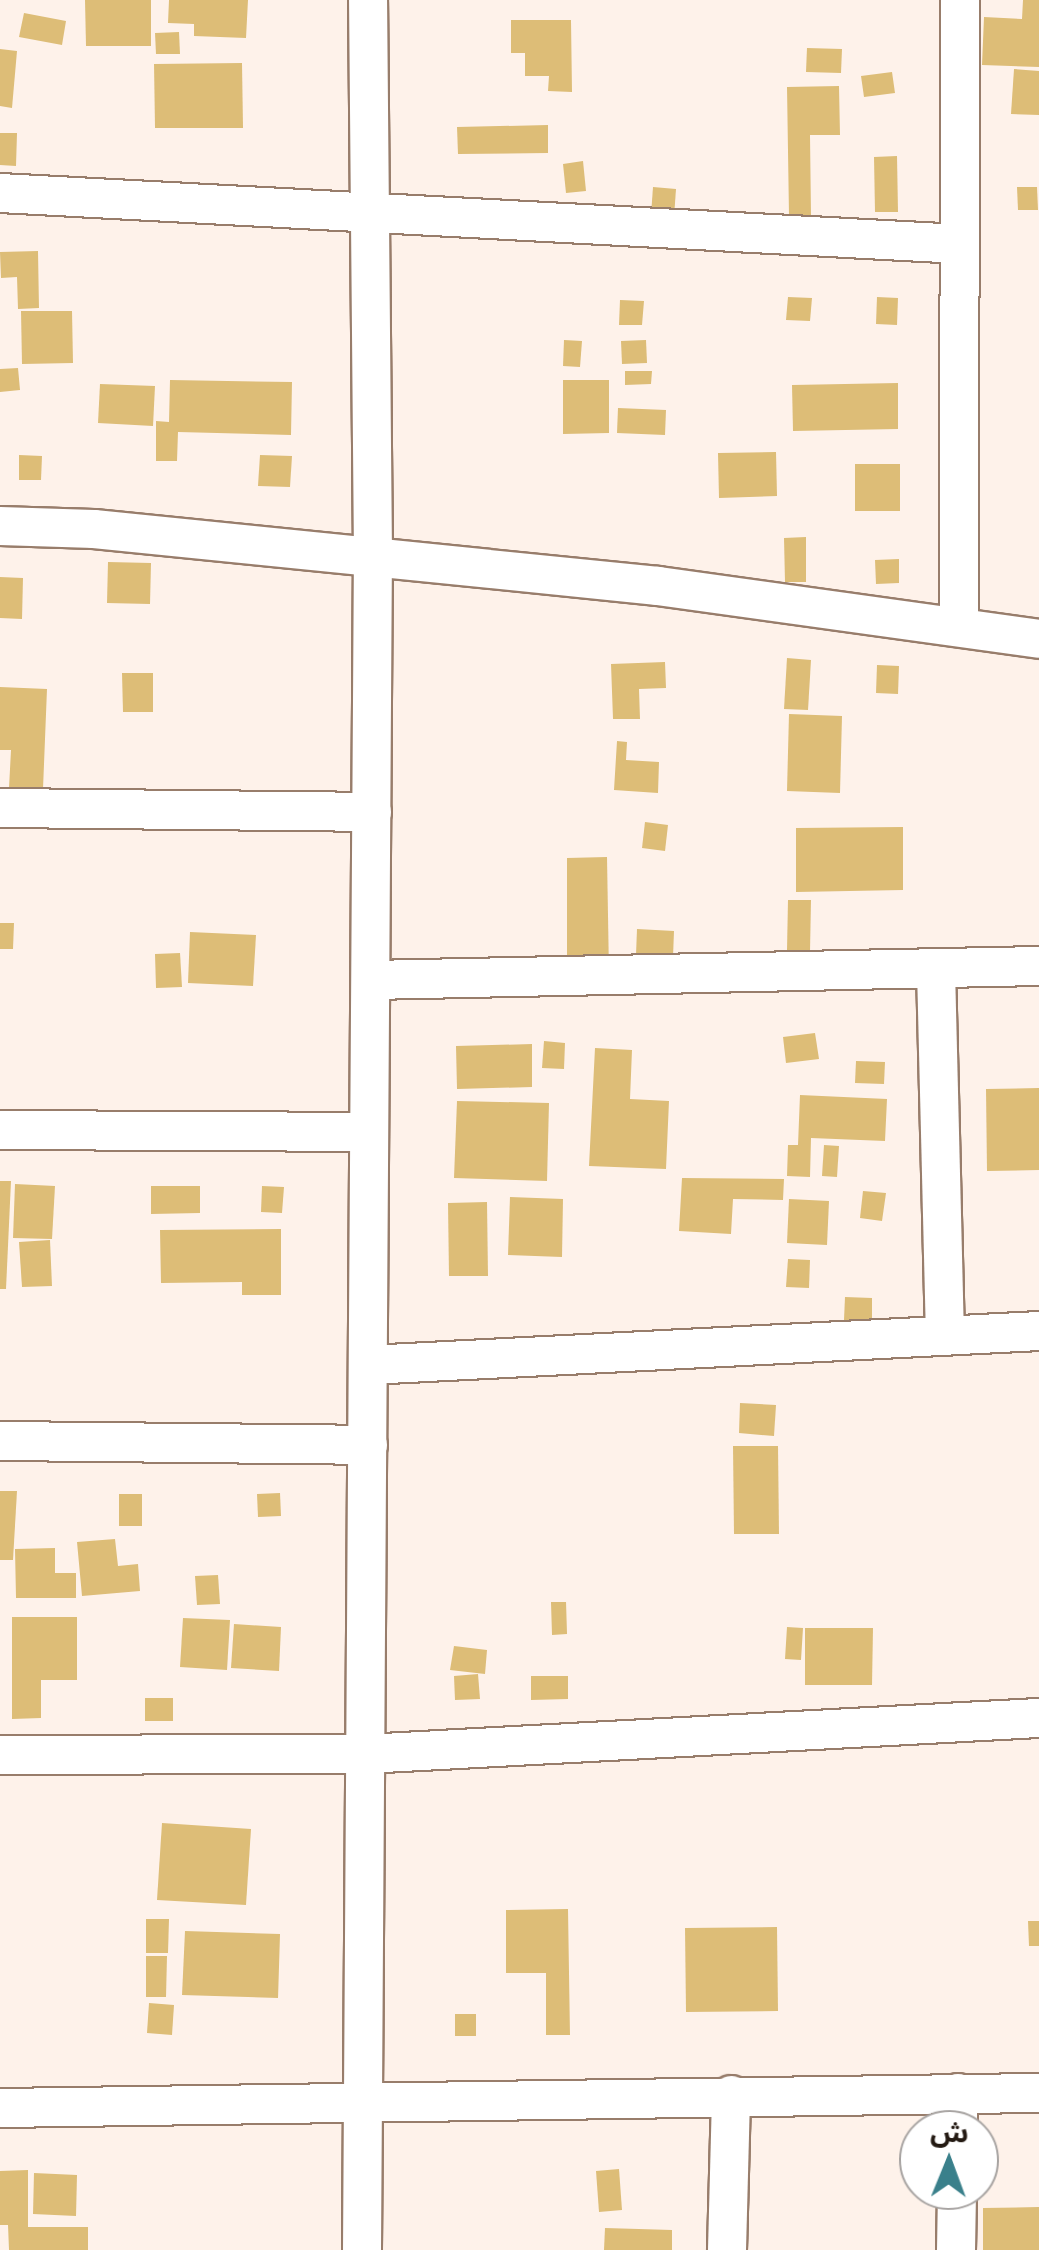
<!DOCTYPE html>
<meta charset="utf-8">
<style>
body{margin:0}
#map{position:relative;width:1039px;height:2250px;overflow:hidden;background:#fef2ea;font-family:Ubuntu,"Noto Sans Arabic",sans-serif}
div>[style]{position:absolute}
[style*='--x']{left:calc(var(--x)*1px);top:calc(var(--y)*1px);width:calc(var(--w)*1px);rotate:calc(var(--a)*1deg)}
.building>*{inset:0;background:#ddbd77}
.roads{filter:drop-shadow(2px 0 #987d6b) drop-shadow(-2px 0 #987d6b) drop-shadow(0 2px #987d6b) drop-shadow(0 -2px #987d6b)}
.street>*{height:38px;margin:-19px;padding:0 19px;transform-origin:19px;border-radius:19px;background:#fff}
span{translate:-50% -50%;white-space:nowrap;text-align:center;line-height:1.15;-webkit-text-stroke:8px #fff;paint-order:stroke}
.north{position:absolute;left:899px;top:2110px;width:100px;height:100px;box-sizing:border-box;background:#fff;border:2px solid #a7a3a1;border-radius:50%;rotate:1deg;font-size:28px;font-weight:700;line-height:40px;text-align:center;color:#241a13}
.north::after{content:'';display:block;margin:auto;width:35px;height:45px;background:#3a808b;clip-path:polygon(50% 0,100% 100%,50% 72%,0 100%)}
</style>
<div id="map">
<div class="building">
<div style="clip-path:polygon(85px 0,151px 0,151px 46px,86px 46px)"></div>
<div style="clip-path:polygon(169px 0,248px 0,246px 38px,194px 36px,194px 24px,168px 23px)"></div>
<div style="clip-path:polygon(1023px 0,1039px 0,1039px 67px,982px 65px,984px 17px,1022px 19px)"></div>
<div style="clip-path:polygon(24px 13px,66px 21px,62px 45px,19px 37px)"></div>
<div style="clip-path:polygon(511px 20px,571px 20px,572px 92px,548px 91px,549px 76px,525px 76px,525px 53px,511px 53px)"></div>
<div style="clip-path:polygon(179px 32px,180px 54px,156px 54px,155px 33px)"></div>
<div style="clip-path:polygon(807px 48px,842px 49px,841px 73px,806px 72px)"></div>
<div style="clip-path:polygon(0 49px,17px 51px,12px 108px,0 106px)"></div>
<div style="clip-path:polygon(242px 63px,243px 128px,155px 128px,154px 64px)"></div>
<div style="clip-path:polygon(1014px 69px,1039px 71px,1039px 115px,1011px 114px)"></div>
<div style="clip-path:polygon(892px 72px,895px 93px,864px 97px,861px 76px)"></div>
<div style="clip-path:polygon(839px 86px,840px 135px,810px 135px,811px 216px,789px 216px,787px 87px)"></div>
<div style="clip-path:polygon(548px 125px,548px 153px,458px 154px,457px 127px)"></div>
<div style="clip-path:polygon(0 133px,17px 133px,16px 166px,0 165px)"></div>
<div style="clip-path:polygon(897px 156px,898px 212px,875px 212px,874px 157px)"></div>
<div style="clip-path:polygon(583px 161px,586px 191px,566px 193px,563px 164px)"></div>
<div style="clip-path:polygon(653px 187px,676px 189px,674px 217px,651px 215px)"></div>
<div style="clip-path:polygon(1017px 187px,1037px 187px,1038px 210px,1018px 210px)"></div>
<div style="clip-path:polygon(38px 251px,39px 308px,18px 309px,17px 277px,1px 278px,0 252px)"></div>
<div style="clip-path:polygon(788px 297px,812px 298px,810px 321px,786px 320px)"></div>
<div style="clip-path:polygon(877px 297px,898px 298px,897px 325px,876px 324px)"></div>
<div style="clip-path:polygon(620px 300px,644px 301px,642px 325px,619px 325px)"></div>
<div style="clip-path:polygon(21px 311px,72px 311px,73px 363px,22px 364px)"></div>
<div style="clip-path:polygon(564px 340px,582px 341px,580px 367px,563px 366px)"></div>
<div style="clip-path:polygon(646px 340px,647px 363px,622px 364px,621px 341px)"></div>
<div style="clip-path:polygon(18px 368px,20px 390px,0 392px,0 369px)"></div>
<div style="clip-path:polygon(625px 371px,652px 371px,651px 384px,625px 385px)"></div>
<div style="clip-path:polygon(170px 380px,292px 382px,291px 435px,178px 432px,177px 461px,156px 461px,156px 421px,169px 422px)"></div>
<div style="clip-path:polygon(563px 380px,609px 380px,609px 433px,563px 434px)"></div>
<div style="clip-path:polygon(898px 383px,898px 429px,793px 431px,792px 385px)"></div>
<div style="clip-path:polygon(100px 384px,155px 386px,153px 426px,98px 423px)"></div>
<div style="clip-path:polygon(618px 408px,666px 410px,665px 435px,617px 433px)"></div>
<div style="clip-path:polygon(776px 452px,777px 496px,719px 498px,718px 453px)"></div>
<div style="clip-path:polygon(19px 455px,42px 456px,41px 480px,19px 480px)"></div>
<div style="clip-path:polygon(260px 455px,292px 456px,290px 487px,258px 486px)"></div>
<div style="clip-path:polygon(855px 464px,900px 464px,900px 511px,855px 511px)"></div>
<div style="clip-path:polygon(806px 537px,806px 582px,785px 582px,784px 538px)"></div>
<div style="clip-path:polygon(899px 559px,899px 583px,876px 584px,875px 560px)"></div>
<div style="clip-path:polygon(108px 562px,151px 563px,150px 604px,107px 603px)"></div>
<div style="clip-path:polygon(0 577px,23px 578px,22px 619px,0 618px)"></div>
<div style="clip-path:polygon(787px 658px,811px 660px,808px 710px,784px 709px)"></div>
<div style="clip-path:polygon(665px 662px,666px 688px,639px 689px,640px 719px,613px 719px,611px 664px)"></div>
<div style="clip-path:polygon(877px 665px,899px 666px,898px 694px,876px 693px)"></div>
<div style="clip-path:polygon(122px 673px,153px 673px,153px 712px,123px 712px)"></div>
<div style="clip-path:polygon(0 687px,47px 689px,43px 789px,9px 788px,11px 750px,0 750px)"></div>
<div style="clip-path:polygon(789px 714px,842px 716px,840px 793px,787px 791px)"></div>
<div style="clip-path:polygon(617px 741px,627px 742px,626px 760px,659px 762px,658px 793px,614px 790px)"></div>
<div style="clip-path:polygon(645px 822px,668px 825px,665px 851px,642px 848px)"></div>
<div style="clip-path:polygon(903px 827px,903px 890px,796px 892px,796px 828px)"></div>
<div style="clip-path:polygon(607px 857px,609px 974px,567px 974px,567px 858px)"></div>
<div style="clip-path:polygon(788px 900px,811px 900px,810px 951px,787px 950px)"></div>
<div style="clip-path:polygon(0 923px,14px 923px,13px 949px,0 949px)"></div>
<div style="clip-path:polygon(637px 929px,674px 931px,673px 957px,636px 955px)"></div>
<div style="clip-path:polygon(190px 932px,256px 935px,253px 986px,188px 983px)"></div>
<div style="clip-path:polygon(180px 953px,182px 987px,156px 988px,155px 954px)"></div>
<div style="clip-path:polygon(815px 1033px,819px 1059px,786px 1063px,783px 1037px)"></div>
<div style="clip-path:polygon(544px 1041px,565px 1043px,564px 1069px,542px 1068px)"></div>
<div style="clip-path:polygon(532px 1044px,532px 1087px,457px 1089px,456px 1046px)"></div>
<div style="clip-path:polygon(595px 1048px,632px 1050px,630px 1099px,669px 1101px,666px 1169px,589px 1166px)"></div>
<div style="clip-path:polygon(856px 1061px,885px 1062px,884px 1084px,855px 1083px)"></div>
<div style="clip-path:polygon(1039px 1088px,1039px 1170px,987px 1171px,986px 1089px)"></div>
<div style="clip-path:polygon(800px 1095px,887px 1099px,885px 1141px,811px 1138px,810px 1177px,787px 1176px,788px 1145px,798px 1145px)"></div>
<div style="clip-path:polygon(457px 1101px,549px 1103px,547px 1181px,454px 1178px)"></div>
<div style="clip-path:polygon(824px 1145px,839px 1146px,837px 1177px,822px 1176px)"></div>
<div style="clip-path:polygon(682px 1178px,784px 1179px,783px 1200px,733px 1199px,731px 1234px,679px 1231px)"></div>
<div style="clip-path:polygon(0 1181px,11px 1181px,6px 1289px,0 1289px)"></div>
<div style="clip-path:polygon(15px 1184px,55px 1186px,52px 1239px,13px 1238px)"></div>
<div style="clip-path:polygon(151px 1186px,200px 1186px,200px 1213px,151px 1214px)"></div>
<div style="clip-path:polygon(262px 1186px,284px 1187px,282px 1213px,261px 1212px)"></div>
<div style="clip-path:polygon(863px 1191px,886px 1193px,882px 1221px,860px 1218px)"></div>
<div style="clip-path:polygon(510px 1197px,563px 1199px,562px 1257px,508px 1255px)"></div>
<div style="clip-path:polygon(789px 1199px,829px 1201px,827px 1245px,787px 1243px)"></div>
<div style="clip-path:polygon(487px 1202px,488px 1276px,449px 1276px,448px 1203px)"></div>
<div style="clip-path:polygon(281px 1229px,281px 1295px,242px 1295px,242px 1282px,161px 1283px,160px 1230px)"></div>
<div style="clip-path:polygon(50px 1240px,52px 1286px,22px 1287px,19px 1242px)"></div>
<div style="clip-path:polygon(788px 1259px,810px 1260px,809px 1288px,786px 1287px)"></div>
<div style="clip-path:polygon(845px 1297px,872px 1298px,872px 1321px,844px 1320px)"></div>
<div style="clip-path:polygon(740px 1403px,776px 1405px,774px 1436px,739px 1433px)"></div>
<div style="clip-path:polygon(733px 1446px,778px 1446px,779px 1534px,734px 1534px)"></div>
<div style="clip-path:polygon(0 1491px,17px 1491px,13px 1560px,0 1560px)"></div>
<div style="clip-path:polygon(280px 1493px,281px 1516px,258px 1517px,257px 1494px)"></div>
<div style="clip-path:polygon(119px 1494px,142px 1494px,142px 1526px,119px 1526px)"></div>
<div style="clip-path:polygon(115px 1539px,118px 1566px,138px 1564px,140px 1591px,82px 1596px,77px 1542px)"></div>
<div style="clip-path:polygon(55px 1548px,55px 1573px,76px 1573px,76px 1598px,16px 1598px,15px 1549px)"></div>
<div style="clip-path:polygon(218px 1575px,220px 1604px,197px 1605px,195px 1576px)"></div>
<div style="clip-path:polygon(551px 1602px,566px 1602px,567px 1634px,552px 1635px)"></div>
<div style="clip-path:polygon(12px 1617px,77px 1617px,77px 1680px,41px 1680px,41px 1718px,12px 1719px)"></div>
<div style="clip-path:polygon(183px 1618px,230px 1620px,227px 1670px,180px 1667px)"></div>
<div style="clip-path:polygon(234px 1624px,281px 1627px,279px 1671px,231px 1668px)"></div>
<div style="clip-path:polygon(787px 1627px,803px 1628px,801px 1660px,785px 1659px)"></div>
<div style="clip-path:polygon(805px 1628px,873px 1628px,872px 1685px,805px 1685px)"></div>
<div style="clip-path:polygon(454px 1646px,487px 1650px,485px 1674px,450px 1670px)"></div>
<div style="clip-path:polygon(478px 1674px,480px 1699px,455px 1700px,454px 1676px)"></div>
<div style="clip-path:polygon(531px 1676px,568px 1676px,568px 1699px,531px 1700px)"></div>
<div style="clip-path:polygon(145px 1698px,173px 1698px,173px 1721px,145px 1721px)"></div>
<div style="clip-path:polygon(162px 1823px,251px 1829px,246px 1905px,157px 1900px)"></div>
<div style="clip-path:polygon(568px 1909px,570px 2035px,546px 2035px,546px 1973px,506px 1973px,506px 1910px)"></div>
<div style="clip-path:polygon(146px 1919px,169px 1919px,168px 1953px,146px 1953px)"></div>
<div style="clip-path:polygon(1028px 1921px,1039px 1921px,1039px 1946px,1029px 1946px)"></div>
<div style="clip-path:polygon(777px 1927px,778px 2011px,686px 2012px,685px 1928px)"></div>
<div style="clip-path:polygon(185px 1931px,280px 1934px,278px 1998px,182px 1995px)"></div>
<div style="clip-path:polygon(146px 1956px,167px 1956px,166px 1997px,146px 1997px)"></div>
<div style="clip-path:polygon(149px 2003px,174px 2005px,172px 2035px,147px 2033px)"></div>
<div style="clip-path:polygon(455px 2014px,476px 2014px,476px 2036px,455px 2036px)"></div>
<div style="clip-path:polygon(619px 2169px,622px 2210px,599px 2212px,596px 2171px)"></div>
<div style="clip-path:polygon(28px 2170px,28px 2227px,88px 2227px,88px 2250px,9px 2250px,8px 2225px,0 2225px,0 2171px)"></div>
<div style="clip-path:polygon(34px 2173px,77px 2175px,76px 2216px,33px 2214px)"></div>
<div style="clip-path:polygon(1039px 2207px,1039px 2250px,983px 2250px,983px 2208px)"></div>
<div style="clip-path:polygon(605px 2228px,672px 2230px,672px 2250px,604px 2250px)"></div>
</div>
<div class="roads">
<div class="street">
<div style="--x:0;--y:193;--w:961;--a:3.04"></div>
<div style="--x:0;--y:526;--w:94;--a:1.8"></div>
<div style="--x:94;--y:529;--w:567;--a:5.77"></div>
<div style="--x:658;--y:586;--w:385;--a:7.9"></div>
<div style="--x:959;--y:627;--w:627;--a:-89.91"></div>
<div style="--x:0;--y:808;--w:372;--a:0.6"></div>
<div style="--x:936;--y:969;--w:366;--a:88.6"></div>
<div style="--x:371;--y:980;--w:668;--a:-1.2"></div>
<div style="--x:0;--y:1130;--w:369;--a:0.3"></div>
<div style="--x:368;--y:1365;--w:672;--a:-2.9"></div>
<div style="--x:0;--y:1441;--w:368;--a:0.6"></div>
<div style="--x:0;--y:1755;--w:365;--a:-0.2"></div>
<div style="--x:365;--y:1754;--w:675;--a:-3.06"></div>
<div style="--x:0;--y:2108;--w:1039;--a:-0.83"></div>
<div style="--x:958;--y:2130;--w:37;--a:-90"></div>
<div style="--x:362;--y:2250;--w:1693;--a:-89.63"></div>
<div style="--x:373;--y:557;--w:557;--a:-90.51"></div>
<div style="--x:727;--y:2250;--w:155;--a:-88.5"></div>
<div style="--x:956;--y:2250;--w:60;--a:-89"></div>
</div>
</div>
<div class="north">ش</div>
</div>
